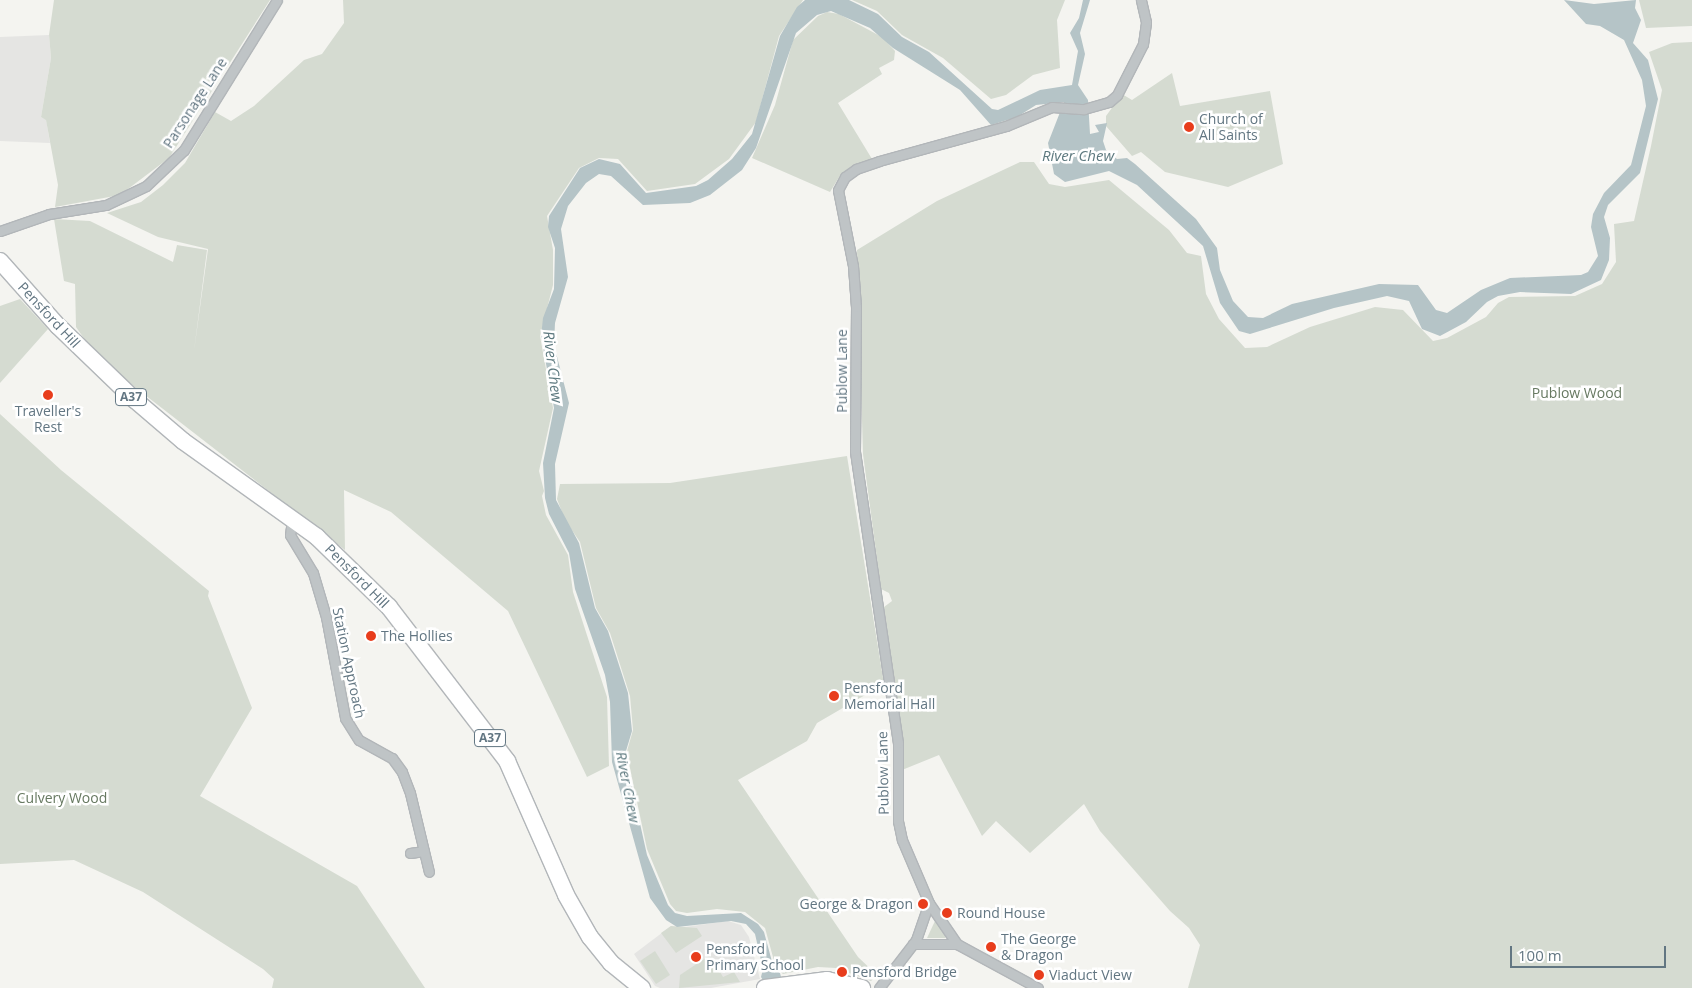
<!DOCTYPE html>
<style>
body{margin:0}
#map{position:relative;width:1692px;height:988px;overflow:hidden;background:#f4f4f0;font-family:"Open Sans",sans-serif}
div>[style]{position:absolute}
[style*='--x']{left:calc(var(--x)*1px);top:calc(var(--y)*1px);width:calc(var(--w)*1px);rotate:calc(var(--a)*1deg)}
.built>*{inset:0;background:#e5e5e3}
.green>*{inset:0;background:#d5dbd1}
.water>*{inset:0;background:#b5c4c7}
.roads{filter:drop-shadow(1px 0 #b2b6b9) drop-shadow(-1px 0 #b2b6b9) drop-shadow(0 1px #b2b6b9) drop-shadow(0 -1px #b2b6b9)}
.street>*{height:9px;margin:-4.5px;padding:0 4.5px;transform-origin:4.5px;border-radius:4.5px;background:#bfc4c6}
.highway>*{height:16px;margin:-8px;padding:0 8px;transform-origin:8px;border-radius:8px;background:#fff}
.dots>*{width:14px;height:14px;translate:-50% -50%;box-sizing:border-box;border:2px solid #fff;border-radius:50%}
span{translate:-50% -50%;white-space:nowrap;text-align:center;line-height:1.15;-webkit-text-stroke:5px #fff;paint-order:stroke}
.shield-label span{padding:1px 4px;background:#fff;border:1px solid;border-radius:4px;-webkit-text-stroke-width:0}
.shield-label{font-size:12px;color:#627682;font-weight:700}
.street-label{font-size:14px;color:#627682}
.poi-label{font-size:14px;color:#627682}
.left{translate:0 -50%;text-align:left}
.right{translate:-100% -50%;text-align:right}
.park-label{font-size:14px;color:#677961}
.water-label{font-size:15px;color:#5d797f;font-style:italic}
.scale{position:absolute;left:1510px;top:946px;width:156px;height:22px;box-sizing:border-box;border:2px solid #627682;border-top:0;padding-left:6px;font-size:15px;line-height:18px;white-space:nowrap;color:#627682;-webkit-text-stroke:4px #fff;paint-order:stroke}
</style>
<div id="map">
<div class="built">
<div style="clip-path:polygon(49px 35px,51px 58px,41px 117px,46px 119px,50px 143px,0 141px,0 37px)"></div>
<div style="clip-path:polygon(728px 921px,741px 925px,749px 937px,760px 979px,711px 988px,660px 988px,655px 986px,634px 954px,671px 926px,678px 928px)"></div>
</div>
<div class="green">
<div style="clip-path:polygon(54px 0,270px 0,169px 158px,120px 195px,55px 207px,58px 185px,46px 120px,41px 117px,51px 58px,49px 35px)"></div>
<div style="clip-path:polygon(343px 0,803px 0,779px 36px,756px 122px,729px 159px,695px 184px,647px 191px,618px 159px,599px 158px,579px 168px,547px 216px,553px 250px,553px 285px,540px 336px,553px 408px,539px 471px,544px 491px,542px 496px,546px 515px,568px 555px,573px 592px,607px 697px,609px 766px,587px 777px,508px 611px,391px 512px,344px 490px,345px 550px,136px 388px,90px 347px,76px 327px,75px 284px,64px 281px,54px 219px,90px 221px,173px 262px,177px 245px,207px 250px,194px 351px,208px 249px,158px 237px,107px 213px,141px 202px,163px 185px,185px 163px,215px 112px,231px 121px,254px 106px,304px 60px,322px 54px,344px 23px)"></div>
<div style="clip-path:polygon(852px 0,1065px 0,1057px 20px,1060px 68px,1033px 75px,1006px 95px,991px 99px,943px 58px,902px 35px,877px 11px)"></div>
<div style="clip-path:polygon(1639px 0,1692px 0,1692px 26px,1646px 28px)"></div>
<div style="clip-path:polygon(827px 12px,839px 14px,882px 37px,895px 51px,894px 60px,879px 68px,882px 74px,838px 103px,872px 159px,841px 174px,830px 192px,752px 158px,775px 105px,793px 40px,818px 16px)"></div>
<div style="clip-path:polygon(1692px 42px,1692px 988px,1188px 988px,1200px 945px,1189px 928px,1170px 911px,1100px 831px,1084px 804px,1030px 853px,996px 821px,982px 836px,939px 755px,902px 770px,902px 737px,884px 607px,892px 601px,889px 593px,881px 589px,863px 454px,857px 250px,937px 201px,1020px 162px,1034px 162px,1049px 184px,1065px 187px,1109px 180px,1169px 230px,1187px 253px,1201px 256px,1206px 294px,1219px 319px,1245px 348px,1267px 347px,1310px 327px,1375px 307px,1403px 310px,1433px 341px,1447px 338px,1486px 317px,1498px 303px,1509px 297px,1575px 296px,1602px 284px,1616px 262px,1614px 224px,1634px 221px,1651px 146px,1662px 90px,1649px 52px,1672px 43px)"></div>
<div style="clip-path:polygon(1172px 73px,1180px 106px,1270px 91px,1283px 164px,1228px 187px,1165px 172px,1141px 152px,1132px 156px,1106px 126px,1106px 116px,1122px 94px,1132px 100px)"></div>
<div style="clip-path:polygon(20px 299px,48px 329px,0 383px,0 306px)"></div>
<div style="clip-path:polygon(0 414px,61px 470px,209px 591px,208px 596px,252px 708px,200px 796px,357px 886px,425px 988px,272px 988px,274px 979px,263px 969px,143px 892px,74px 860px,0 864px)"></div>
<div style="clip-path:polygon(847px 456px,884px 684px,817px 723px,807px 741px,738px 780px,858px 957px,877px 975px,871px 981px,836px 968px,818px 967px,783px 974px,776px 968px,765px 928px,745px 912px,717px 909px,687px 913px,676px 911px,670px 904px,647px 849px,629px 764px,627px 751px,633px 730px,630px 696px,610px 633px,596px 608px,580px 542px,565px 520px,557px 499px,560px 484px,670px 483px)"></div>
<div style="clip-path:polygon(935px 921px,947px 936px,945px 938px,927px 938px)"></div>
<div style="clip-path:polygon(671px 926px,697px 928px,702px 936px,676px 953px,661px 933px)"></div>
<div style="clip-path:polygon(655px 951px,670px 975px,656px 984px,640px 961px)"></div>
<div style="clip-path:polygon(710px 955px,723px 977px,734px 972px,740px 982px,679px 988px,680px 975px)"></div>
</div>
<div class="water">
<div style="clip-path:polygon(805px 0,849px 0,878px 14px,902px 37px,929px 52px,992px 109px,998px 110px,1040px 90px,1072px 85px,1078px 51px,1070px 33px,1079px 18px,1083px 0,1090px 0,1080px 33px,1085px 54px,1078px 85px,1088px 100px,1090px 134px,1099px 132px,1095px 125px,1107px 123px,1103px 141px,1106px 150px,1117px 159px,1127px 158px,1135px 164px,1196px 219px,1217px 248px,1220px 270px,1233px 301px,1248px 317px,1263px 318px,1292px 304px,1379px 284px,1418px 285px,1436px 310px,1447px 313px,1481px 290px,1510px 278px,1581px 275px,1588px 272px,1598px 256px,1591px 227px,1593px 214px,1604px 193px,1631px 165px,1646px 106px,1642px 80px,1624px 40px,1600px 26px,1586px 24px,1564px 0,1594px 4px,1636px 0,1635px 8px,1641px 20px,1633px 43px,1648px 60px,1658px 99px,1640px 173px,1608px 205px,1604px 217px,1610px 238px,1609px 260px,1601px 280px,1571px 294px,1520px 292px,1498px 296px,1487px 302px,1466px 322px,1440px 336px,1422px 329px,1409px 301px,1387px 296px,1334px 308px,1250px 334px,1239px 331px,1220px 303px,1203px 246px,1137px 185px,1109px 171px,1065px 182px,1054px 174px,1048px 143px,1064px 102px,1036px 105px,1017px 117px,991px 125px,960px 90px,893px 48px,870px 28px,831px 11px,817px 15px,796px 33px,756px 148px,742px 170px,710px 195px,690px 203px,643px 205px,611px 176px,599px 174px,586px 183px,568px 206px,561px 229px,568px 277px,555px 323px,554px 345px,569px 403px,555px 464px,556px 500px,579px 543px,595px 608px,608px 631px,628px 693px,632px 731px,626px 751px,627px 765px,647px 855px,668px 905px,675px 913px,687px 916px,741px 913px,758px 924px,764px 932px,774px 969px,780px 973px,784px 988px,768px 988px,761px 977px,763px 969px,755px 934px,746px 924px,731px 921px,677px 927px,666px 920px,650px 898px,612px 762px,610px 702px,605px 675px,575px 589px,569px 553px,549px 514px,545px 498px,543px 463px,554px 408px,541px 336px,543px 318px,554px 289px,555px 248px,548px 227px,549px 216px,580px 168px,599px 159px,620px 164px,646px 193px,696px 186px,708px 180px,732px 159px,752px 134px,780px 36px,797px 7px)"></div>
</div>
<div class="roads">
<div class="street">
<div style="--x:0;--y:231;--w:52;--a:-19.1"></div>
<div style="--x:49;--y:214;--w:58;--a:-9"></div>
<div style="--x:106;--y:205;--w:44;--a:-25.4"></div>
<div style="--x:146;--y:186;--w:52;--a:-43.5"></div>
<div style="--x:184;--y:150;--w:176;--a:-58.2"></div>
<div style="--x:292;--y:519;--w:16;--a:97"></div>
<div style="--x:290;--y:535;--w:44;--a:58.8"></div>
<div style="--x:313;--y:573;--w:46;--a:73.5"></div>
<div style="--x:326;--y:617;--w:103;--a:79.3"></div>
<div style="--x:345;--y:718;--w:26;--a:58"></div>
<div style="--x:359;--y:740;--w:38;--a:29"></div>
<div style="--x:392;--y:758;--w:17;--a:54"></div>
<div style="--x:402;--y:772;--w:22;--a:69"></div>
<div style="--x:410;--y:793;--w:81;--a:76.5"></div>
<div style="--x:410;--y:853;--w:14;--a:-8"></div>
<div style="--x:929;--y:903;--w:50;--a:55.7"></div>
<div style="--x:957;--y:944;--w:92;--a:28.5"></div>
<div style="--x:913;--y:944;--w:44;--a:0"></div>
<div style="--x:879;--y:988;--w:61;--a:-52.4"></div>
<div style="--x:916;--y:940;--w:39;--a:-71"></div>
<div style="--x:929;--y:903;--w:69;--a:-113.2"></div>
<div style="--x:902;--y:840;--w:19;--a:-102"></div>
<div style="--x:898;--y:821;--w:78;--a:-90"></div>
<div style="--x:898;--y:743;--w:295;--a:-98.4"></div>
<div style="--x:855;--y:451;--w:144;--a:-89.6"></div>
<div style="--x:856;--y:307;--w:41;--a:-94.2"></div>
<div style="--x:853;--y:266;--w:77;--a:-101.2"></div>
<div style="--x:838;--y:190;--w:15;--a:-62"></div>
<div style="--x:845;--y:177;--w:14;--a:-36"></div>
<div style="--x:856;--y:169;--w:24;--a:-19"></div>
<div style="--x:879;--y:161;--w:132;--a:-15.4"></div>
<div style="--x:1006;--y:126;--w:50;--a:-22.4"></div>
<div style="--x:1052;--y:107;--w:32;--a:4"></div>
<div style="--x:1084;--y:109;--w:26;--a:-16"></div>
<div style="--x:1109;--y:102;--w:11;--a:-41"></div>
<div style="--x:1117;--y:95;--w:57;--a:-63"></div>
<div style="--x:1143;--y:44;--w:22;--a:-82"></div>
<div style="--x:1146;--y:22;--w:23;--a:-103"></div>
</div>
<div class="highway">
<div style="--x:0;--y:261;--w:87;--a:48.3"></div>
<div style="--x:58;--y:326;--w:107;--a:43.9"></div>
<div style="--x:135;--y:400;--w:63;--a:40.5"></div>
<div style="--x:183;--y:441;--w:165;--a:35.6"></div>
<div style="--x:317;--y:537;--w:100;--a:44.2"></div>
<div style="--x:389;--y:607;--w:194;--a:52.5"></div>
<div style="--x:507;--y:761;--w:146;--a:66.2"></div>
<div style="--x:566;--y:895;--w:48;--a:60.3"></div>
<div style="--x:590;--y:937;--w:33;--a:51"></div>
<div style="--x:611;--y:963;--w:40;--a:39"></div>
<div style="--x:765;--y:988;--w:63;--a:-7.4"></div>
<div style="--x:827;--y:980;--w:36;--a:13"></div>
</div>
</div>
<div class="dots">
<div style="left:1189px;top:127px;background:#e83d1c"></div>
<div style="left:48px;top:395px;background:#e83d1c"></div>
<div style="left:371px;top:636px;background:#e83d1c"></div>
<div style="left:834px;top:696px;background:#e83d1c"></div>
<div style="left:923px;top:904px;background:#e83d1c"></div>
<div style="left:947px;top:913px;background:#e83d1c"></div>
<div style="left:991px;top:947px;background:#e83d1c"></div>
<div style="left:696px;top:957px;background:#e83d1c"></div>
<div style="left:842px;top:972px;background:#e83d1c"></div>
<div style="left:1039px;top:975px;background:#e83d1c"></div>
</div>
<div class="shield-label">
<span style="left:131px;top:397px">A37</span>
<span style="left:490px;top:738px">A37</span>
</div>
<div class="street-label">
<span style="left:195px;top:103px;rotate:-57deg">Parsonage Lane</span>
<span style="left:49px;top:315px;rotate:47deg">Pensford Hill</span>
<span style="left:842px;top:371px;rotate:-90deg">Publow Lane</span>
<span style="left:357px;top:576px;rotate:45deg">Pensford Hill</span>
<span style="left:349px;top:663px;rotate:78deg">Station Approach</span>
<span style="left:883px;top:773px;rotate:-91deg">Publow Lane</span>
</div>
<div class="poi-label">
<span class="left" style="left:1199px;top:127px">Church of<br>All Saints</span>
<span style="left:48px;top:419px">Traveller's<br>Rest</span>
<span class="left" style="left:381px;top:636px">The Hollies</span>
<span class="left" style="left:844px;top:696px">Pensford<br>Memorial Hall</span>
<span class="right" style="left:913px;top:904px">George &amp; Dragon</span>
<span class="left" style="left:957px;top:913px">Round House</span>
<span class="left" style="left:1001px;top:947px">The George<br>&amp; Dragon</span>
<span class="left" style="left:706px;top:957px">Pensford<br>Primary School</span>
<span class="left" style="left:852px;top:972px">Pensford Bridge</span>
<span class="left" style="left:1049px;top:975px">Viaduct View</span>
</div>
<div class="park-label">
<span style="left:1577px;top:393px">Publow Wood</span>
<span style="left:62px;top:798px">Culvery Wood</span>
</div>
<div class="water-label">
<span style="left:1078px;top:156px">River Chew</span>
<span style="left:553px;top:367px;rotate:83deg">River Chew</span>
<span style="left:628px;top:787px;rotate:79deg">River Chew</span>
</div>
<div class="scale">100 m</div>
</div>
